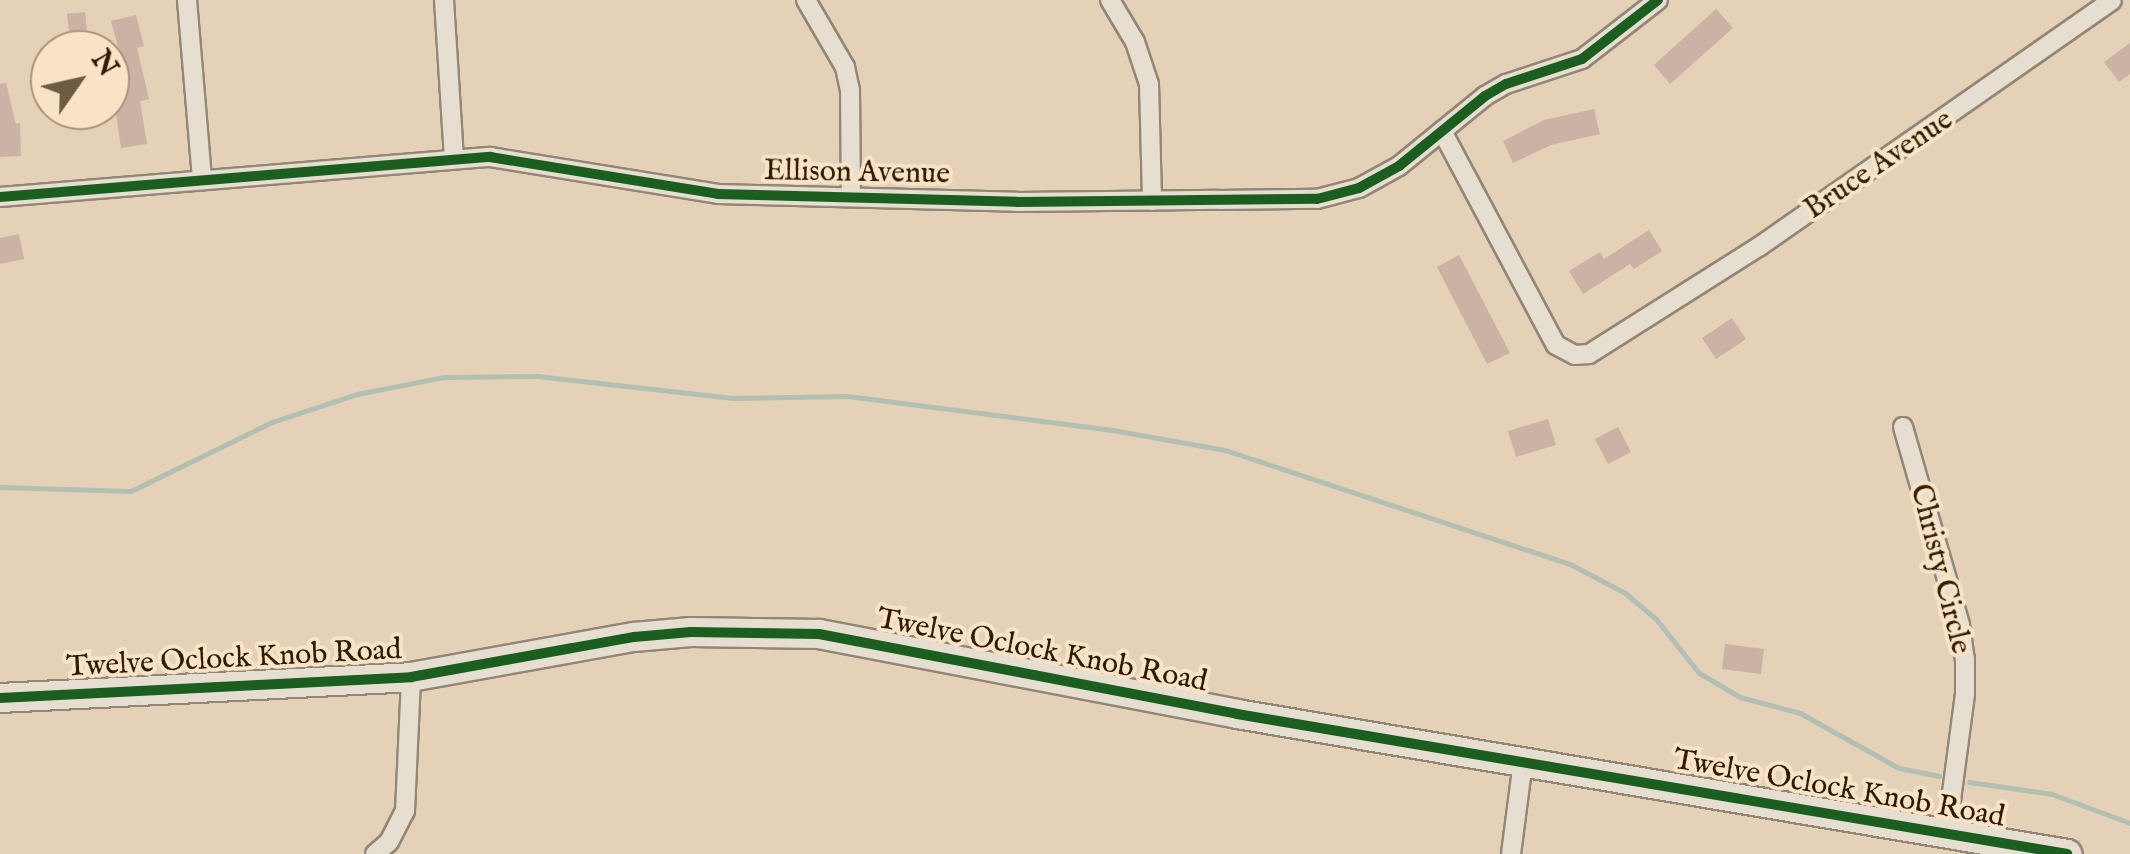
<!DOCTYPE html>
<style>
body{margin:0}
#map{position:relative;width:2130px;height:854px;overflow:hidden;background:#e4d1b8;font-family:"IM FELL English",serif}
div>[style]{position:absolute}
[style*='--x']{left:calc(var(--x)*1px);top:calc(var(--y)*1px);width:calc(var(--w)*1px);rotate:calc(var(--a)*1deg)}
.stream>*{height:5px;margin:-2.5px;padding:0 2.5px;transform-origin:2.5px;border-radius:2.5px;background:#b3bfb2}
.building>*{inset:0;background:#cab2a4}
.roads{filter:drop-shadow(2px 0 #938675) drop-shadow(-2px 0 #938675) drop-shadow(0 2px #938675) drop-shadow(0 -2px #938675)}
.street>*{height:18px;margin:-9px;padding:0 9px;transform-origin:9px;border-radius:9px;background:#e7ded2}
.secondary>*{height:28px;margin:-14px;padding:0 14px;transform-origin:14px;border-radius:14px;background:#e7ded2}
.cycleway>*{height:10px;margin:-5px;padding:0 5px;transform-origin:5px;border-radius:5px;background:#1b5e20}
span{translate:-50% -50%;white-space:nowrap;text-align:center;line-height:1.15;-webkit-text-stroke:8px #f8e3c6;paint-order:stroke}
.street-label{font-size:30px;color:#2f1b05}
.north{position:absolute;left:30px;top:30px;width:100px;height:100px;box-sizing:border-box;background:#f8e3c6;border:2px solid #a89379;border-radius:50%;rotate:56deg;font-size:28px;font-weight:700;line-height:40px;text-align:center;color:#2f1b05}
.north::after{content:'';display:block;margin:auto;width:35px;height:45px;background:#6e5b44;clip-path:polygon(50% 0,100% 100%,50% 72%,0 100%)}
</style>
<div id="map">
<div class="stream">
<div style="--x:0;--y:487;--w:131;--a:1.7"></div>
<div style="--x:131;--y:491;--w:157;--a:-26.1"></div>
<div style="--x:272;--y:422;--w:89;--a:-18.2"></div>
<div style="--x:357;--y:394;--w:89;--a:-11.1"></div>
<div style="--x:444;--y:377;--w:93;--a:-0.6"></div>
<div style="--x:537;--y:376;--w:197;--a:6.4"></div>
<div style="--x:733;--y:398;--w:114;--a:-1"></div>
<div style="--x:847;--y:396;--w:267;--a:7.3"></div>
<div style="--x:1112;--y:430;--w:115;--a:10"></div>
<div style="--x:1225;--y:450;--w:366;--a:18.3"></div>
<div style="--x:1572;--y:565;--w:60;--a:27.8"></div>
<div style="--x:1625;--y:593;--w:40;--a:40"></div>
<div style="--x:1656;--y:619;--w:69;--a:51.5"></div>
<div style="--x:1699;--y:673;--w:48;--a:30.3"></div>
<div style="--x:1740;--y:697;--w:62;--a:14.9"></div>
<div style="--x:1800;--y:713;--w:113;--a:29.1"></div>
<div style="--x:1899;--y:768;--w:41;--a:11.3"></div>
<div style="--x:1969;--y:782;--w:84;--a:8.2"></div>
<div style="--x:2052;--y:794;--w:83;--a:20.4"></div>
</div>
<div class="building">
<div style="clip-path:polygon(1716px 9px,1733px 28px,1670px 84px,1654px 65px)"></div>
<div style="clip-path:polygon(85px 12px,87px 30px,69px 31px,67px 14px)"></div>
<div style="clip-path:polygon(136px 15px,144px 46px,137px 48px,149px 99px,140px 101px,147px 144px,121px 148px,110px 73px,124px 69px,111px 21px)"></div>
<div style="clip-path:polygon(2130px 43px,2130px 74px,2119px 82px,2104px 62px)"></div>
<div style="clip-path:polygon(6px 83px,16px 124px,20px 123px,21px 156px,0 157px,0 84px)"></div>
<div style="clip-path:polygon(1594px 109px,1600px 134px,1551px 145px,1513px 163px,1503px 141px,1544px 120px)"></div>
<div style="clip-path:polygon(1649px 230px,1662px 251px,1634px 269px,1630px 264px,1583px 294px,1569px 271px,1600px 252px,1604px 259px)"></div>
<div style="clip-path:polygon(19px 234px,24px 259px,0 264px,0 238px)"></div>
<div style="clip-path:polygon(1459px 255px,1510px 353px,1487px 364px,1437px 267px)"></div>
<div style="clip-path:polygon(1732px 318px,1746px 339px,1716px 359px,1702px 338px)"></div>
<div style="clip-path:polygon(1548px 419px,1556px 445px,1516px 457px,1508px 431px)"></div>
<div style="clip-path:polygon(1618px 427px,1631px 452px,1608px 464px,1595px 439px)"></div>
<div style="clip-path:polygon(1725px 644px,1764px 649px,1761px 674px,1722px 669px)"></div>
</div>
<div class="roads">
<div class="street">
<div style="--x:187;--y:0;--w:181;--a:85.2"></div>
<div style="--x:444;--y:0;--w:158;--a:86.4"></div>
<div style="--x:806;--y:0;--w:78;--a:59.8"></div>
<div style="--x:845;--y:67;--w:24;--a:78"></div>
<div style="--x:850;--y:90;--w:107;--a:89.5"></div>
<div style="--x:1110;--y:0;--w:49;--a:59.2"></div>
<div style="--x:1135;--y:42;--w:44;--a:71.6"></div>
<div style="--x:1149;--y:84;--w:117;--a:88.5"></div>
<div style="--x:1442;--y:131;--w:242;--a:62"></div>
<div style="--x:1556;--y:345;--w:21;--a:28"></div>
<div style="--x:1575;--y:355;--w:14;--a:-4"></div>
<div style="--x:1589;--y:354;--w:202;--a:-32.3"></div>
<div style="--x:1760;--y:246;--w:429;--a:-34.9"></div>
<div style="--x:0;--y:197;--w:492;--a:-4.7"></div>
<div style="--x:490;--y:157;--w:231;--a:9.2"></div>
<div style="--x:718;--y:194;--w:299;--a:1.5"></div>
<div style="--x:1017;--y:202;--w:300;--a:-0.6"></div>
<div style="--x:1317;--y:199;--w:43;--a:-14.7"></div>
<div style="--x:1359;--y:188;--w:46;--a:-28.8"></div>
<div style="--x:1399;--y:166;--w:111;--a:-39.1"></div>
<div style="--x:1485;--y:96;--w:24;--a:-30"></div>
<div style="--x:1506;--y:84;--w:80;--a:-18.2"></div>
<div style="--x:1582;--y:59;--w:96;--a:-37.8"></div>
<div style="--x:1903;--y:427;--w:206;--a:73.9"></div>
<div style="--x:1960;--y:625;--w:34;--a:82"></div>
<div style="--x:1965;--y:659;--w:35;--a:90"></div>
<div style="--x:1965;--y:694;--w:138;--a:97.5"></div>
<div style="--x:375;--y:854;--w:18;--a:-41"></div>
<div style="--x:389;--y:842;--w:35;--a:-63"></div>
<div style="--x:405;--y:811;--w:134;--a:-87.4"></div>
<div style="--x:1511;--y:854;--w:94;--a:-82.6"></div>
</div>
<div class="secondary">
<div style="--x:0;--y:698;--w:412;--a:-2.9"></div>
<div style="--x:411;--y:677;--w:227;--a:-10.2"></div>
<div style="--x:634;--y:637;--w:57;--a:-5"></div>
<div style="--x:691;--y:632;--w:128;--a:0.9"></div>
<div style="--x:819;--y:634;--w:426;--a:10.8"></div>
<div style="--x:1237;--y:714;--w:842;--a:9.57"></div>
</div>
</div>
<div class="cycleway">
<div style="--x:0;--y:197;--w:492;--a:-4.7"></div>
<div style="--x:490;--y:157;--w:231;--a:9.2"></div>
<div style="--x:718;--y:194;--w:299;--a:1.5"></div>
<div style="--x:1017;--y:202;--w:300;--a:-0.6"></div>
<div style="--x:1317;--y:199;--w:43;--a:-14.7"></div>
<div style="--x:1359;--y:188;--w:46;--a:-28.8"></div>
<div style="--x:1399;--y:166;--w:111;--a:-39.1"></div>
<div style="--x:1485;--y:96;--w:24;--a:-30"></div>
<div style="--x:1506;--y:84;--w:80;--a:-18.2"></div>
<div style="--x:1582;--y:59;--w:96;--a:-37.8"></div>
<div style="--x:0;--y:698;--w:412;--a:-2.9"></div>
<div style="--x:411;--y:677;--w:227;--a:-10.2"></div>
<div style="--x:634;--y:637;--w:57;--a:-5"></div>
<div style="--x:691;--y:632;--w:128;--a:0.9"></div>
<div style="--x:819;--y:634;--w:426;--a:10.8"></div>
<div style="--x:1237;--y:714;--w:842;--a:9.57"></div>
</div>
<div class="street-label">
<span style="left:1879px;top:165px;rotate:-34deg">Bruce Avenue</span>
<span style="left:857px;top:173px;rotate:1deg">Ellison Avenue</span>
<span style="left:1940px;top:569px;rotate:76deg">Christy Circle</span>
<span style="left:1042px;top:651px;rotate:11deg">Twelve Oclock Knob Road</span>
<span style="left:234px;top:659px;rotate:-3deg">Twelve Oclock Knob Road</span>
<span style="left:1839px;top:789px;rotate:10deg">Twelve Oclock Knob Road</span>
</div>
<div class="north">N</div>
</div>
